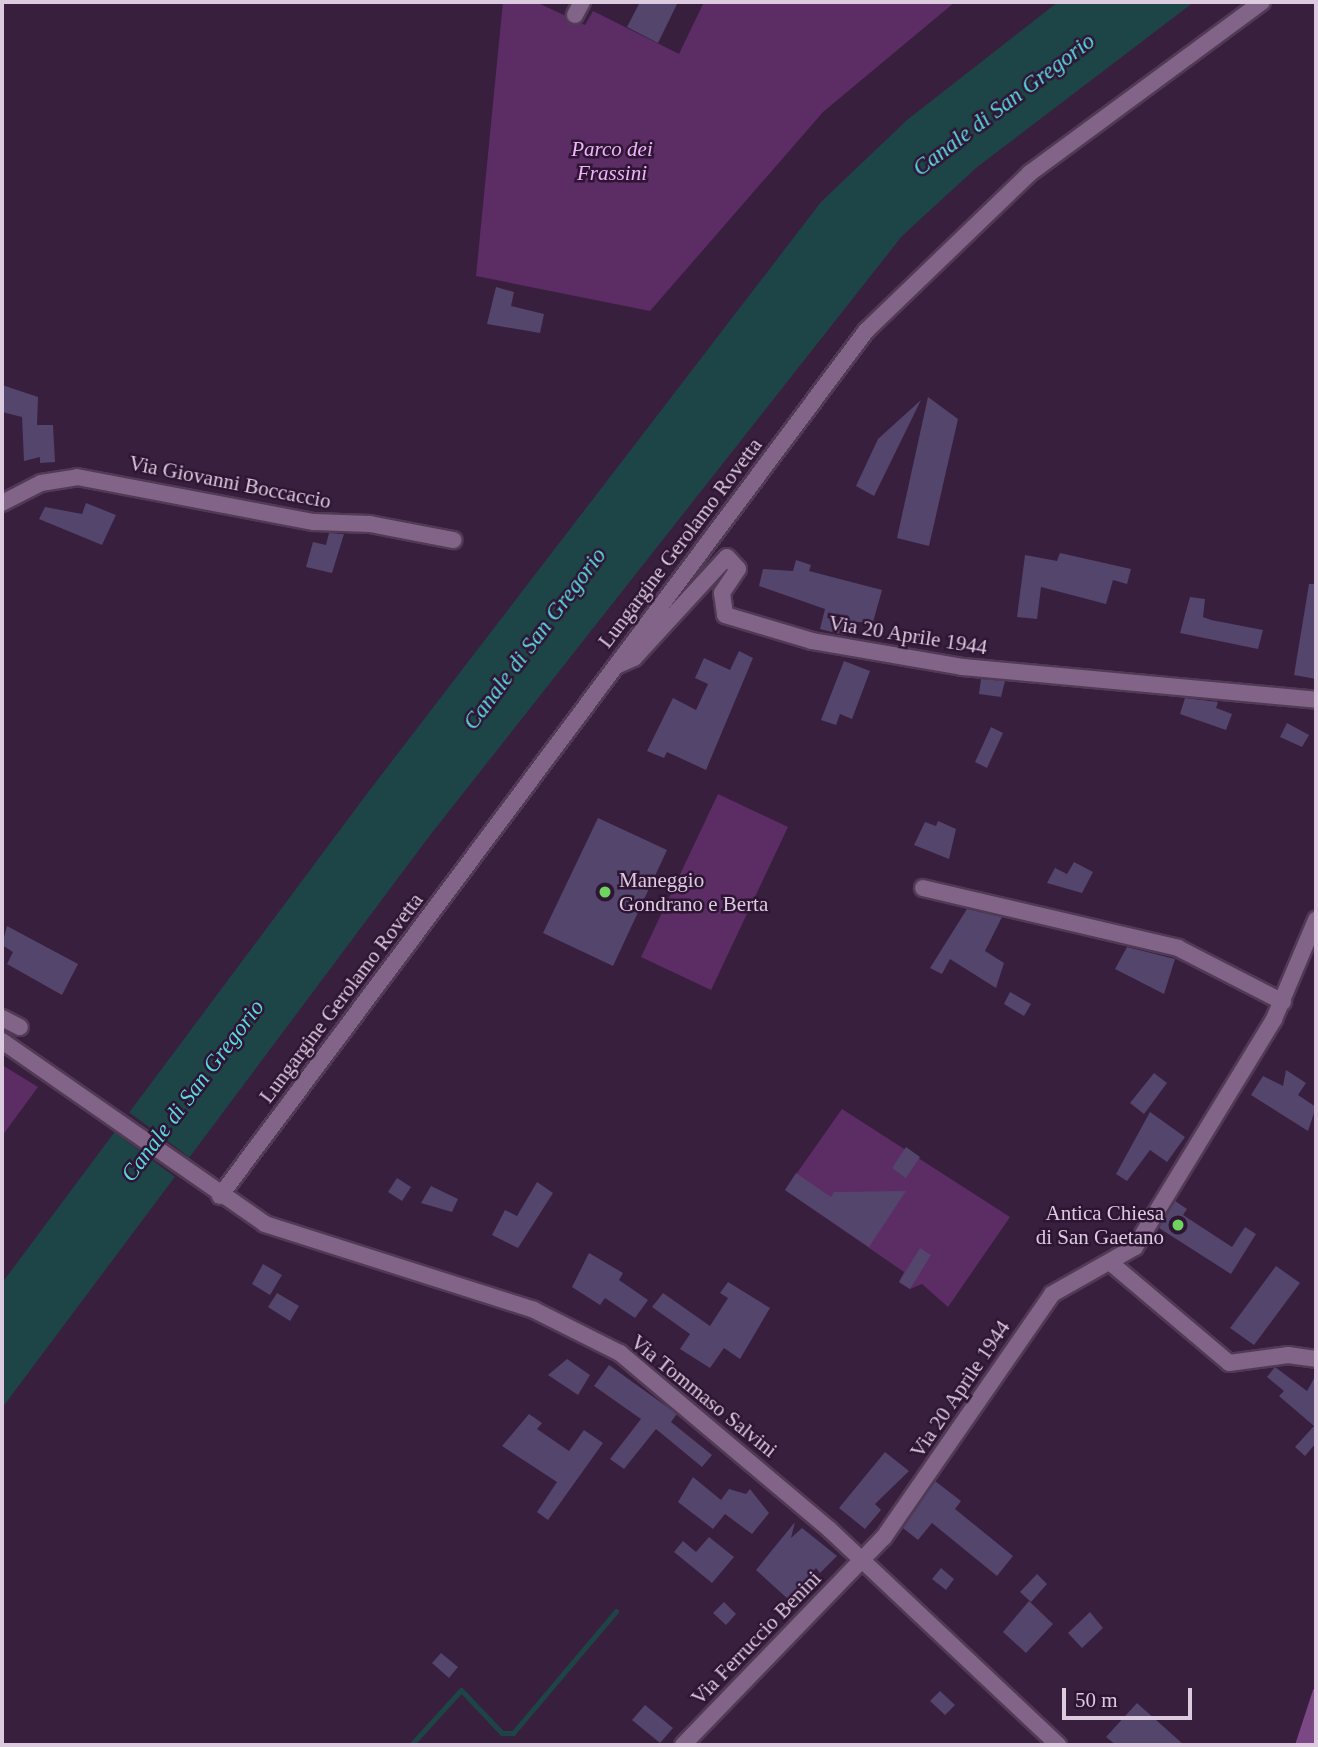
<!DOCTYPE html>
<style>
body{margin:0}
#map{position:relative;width:1318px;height:1747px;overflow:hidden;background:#391f3e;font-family:Georgia,serif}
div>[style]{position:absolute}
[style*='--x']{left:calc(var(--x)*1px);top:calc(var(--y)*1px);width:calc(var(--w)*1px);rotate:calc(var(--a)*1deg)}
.green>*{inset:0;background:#5c2c65}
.forest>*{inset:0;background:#7b4885}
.water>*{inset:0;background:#1d4447}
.pier>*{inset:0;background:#391f3e}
.stream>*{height:5px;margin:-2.5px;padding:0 2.5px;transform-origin:2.5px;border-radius:2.5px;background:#1d4447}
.building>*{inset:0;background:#53456b}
.roads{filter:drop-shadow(2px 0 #513a55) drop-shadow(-2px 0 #513a55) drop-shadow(0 2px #513a55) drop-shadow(0 -2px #513a55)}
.minor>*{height:16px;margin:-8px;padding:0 8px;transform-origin:8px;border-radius:8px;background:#826488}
.dots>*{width:19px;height:19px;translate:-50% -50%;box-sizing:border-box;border:4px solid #2f1534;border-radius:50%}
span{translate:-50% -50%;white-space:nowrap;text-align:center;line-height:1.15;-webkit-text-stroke:5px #2f1534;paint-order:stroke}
.park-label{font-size:21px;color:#efb4f9;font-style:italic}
.street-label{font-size:21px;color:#dccbdf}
.poi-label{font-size:21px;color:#dccbdf}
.left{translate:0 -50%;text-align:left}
.right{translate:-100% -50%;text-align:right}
.water-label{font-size:23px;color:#58d9e1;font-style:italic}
.frame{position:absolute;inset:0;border:4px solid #dccbdf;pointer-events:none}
.scale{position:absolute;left:1062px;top:1688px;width:130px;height:32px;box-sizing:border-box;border:4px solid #dccbdf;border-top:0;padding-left:9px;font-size:21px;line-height:24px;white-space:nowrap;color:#dccbdf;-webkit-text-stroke:5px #2f1534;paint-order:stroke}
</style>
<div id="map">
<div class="green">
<div style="clip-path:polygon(503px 2px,536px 2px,585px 25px,593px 11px,679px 54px,704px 2px,955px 2px,823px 112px,650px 311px,476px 276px)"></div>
<div style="clip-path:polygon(718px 794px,788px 827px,711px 990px,641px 957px)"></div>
<div style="clip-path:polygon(2px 1065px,38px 1087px,2px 1136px)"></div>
<div style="clip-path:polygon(842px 1109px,1010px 1217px,948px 1307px,922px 1284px,910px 1289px,899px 1282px,904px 1272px,785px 1190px)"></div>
</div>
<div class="forest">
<div style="clip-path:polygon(1316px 1686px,1316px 1745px,1295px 1745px,1313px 1690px)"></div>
</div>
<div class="water">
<div style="clip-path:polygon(1058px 2px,1194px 2px,976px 168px,902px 236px,431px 834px,2px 1408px,2px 1283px,369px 791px,821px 202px,907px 120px)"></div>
</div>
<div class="pier">
<div style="clip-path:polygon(126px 1110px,190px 1158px,175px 1177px,112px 1130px)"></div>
</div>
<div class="stream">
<div style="--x:411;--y:1745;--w:74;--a:-47.7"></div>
<div style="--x:461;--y:1690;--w:59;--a:46.4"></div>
<div style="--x:502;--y:1733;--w:11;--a:0"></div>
<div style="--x:513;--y:1733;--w:160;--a:-49.8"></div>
</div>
<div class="building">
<div style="clip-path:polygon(640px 2px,678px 2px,658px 43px,627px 27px)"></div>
<div style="clip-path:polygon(496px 287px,514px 292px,511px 306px,544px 314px,540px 333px,487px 324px)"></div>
<div style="clip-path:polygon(2px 385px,38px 397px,37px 425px,53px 425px,55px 462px,40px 463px,40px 457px,24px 461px,22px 417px,2px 412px)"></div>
<div style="clip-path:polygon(928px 397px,958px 419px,929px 546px,897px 538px)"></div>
<div style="clip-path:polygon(921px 400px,874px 496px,856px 486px,878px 439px)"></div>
<div style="clip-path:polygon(86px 503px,116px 515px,102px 545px,39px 519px,45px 507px,82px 514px)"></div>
<div style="clip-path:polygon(329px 533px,344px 534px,332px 573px,306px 567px,313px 542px,326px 545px)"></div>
<div style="clip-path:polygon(1060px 553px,1131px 569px,1127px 584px,1113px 580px,1106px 604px,1041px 587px,1037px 619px,1017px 617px,1025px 555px,1057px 561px)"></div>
<div style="clip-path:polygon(796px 560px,811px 565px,809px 571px,882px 590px,873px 622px,847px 622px,844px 635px,820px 629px,825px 609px,759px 586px,763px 569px,793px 571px)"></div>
<div style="clip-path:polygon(1309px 584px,1316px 584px,1316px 679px,1294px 675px)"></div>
<div style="clip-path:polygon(1190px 597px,1205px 599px,1203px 617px,1211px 620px,1263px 630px,1258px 649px,1180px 633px)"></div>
<div style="clip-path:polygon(739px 651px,753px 658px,706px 770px,667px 752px,664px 758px,647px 751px,673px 698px,696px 710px,708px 684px,695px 678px,704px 658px,730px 670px)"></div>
<div style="clip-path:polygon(844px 661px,870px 671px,852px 719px,840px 714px,836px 725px,821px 720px)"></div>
<div style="clip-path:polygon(981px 679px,1005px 681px,1001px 697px,979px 694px)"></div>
<div style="clip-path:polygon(1185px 698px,1218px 702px,1216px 708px,1232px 714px,1226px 730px,1180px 714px)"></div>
<div style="clip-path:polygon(1287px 723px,1309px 735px,1302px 747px,1280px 737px)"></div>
<div style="clip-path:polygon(991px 727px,1003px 733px,987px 768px,975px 762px)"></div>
<div style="clip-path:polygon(598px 818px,667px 850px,613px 966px,543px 933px)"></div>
<div style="clip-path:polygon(938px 821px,956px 829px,949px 859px,914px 845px,925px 822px,936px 826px)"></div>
<div style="clip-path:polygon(1074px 862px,1093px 872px,1082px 893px,1047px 883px,1055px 868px,1067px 874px)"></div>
<div style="clip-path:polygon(967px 909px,1002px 917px,985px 951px,1004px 963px,996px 988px,950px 959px,942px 974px,930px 968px)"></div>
<div style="clip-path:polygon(7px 926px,78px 964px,62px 995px,7px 964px,13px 952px,2px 945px)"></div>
<div style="clip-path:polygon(1127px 947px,1175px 959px,1164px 994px,1115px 969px)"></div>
<div style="clip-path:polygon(1010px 992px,1031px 1004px,1024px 1016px,1004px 1004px)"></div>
<div style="clip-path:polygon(1286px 1070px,1306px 1083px,1298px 1095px,1316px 1107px,1308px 1131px,1251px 1095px,1263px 1076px,1283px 1086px)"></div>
<div style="clip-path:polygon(1154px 1073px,1167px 1083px,1144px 1114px,1130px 1103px)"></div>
<div style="clip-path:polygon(1150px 1112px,1185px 1137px,1167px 1162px,1150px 1150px,1127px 1181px,1116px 1174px)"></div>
<div style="clip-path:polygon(906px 1147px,920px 1157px,906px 1178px,892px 1168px)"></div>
<div style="clip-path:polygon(796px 1173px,831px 1197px,834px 1192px,906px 1191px,869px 1247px,785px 1190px)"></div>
<div style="clip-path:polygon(397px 1178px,411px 1187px,402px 1201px,388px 1192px)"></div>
<div style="clip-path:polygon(537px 1182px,553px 1193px,518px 1248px,492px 1235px,505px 1210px,517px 1216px)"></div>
<div style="clip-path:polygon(431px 1186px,458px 1199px,452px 1212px,421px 1203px)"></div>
<div style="clip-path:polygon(1175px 1201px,1187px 1209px,1183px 1215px,1232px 1247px,1245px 1227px,1256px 1234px,1231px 1274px,1159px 1228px)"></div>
<div style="clip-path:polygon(920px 1248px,931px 1255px,910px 1289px,899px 1282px)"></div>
<div style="clip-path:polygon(589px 1253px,623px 1273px,619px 1280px,648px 1300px,635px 1318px,605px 1298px,600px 1305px,572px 1287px)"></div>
<div style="clip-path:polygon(263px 1264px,282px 1275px,270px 1295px,252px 1284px)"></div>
<div style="clip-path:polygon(1276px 1266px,1300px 1283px,1254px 1345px,1230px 1328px)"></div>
<div style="clip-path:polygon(728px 1282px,770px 1308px,740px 1359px,724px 1348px,710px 1368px,680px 1349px,690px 1334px,652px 1307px,663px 1293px,710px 1326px,728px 1298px,720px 1293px)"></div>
<div style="clip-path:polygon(277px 1293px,299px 1306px,290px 1321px,268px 1307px)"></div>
<div style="clip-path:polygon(567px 1359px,590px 1375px,578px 1395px,548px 1375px)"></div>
<div style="clip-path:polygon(609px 1365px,677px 1414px,671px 1422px,712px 1455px,702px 1467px,656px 1429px,624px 1469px,610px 1459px,641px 1419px,594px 1386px)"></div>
<div style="clip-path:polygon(1275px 1367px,1307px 1391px,1316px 1375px,1316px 1443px,1305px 1456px,1295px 1447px,1314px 1426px,1279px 1396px,1284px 1391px,1267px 1377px)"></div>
<div style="clip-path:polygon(529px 1414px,542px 1423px,537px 1429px,569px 1451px,584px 1430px,603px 1443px,548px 1520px,537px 1512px,557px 1482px,502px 1446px)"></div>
<div style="clip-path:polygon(885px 1452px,909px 1471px,875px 1504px,881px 1510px,865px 1529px,839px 1508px)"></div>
<div style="clip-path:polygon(693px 1477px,721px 1500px,729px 1489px,746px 1494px,750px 1489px,769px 1513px,752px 1534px,725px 1514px,713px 1529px,678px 1502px)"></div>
<div style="clip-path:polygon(935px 1481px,961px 1501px,955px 1509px,1013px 1556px,997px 1576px,932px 1523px,918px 1540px,903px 1528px)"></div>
<div style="clip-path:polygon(795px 1522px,791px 1538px,802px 1528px,837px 1556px,820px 1573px,816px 1568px,789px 1600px,756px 1570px)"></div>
<div style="clip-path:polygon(709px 1537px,734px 1557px,712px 1583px,674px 1552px,683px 1541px,696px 1552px)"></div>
<div style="clip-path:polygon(941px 1568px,954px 1579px,946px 1590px,932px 1579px)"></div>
<div style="clip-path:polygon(1037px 1574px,1047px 1584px,1031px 1602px,1020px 1592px)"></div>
<div style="clip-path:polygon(1029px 1601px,1053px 1624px,1026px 1653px,1003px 1632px)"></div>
<div style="clip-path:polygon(724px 1602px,736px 1614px,726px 1625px,713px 1613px)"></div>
<div style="clip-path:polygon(1090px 1612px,1103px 1628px,1082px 1648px,1068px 1633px)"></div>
<div style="clip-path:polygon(441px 1653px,458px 1667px,449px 1678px,432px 1663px)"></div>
<div style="clip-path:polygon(940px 1691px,955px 1705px,945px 1715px,930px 1701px)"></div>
<div style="clip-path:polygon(1137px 1703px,1184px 1745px,1116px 1745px,1106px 1737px)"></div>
<div style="clip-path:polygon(645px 1705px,673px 1728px,660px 1743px,632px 1720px)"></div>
</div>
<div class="roads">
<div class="minor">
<div style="--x:575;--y:15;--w:15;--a:-62"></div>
<div style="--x:2;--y:503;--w:44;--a:-27.1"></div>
<div style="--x:41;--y:483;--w:36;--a:-9"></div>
<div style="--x:77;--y:477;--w:241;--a:10.8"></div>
<div style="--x:314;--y:522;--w:56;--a:2"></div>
<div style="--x:370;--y:524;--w:85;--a:10.9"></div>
<div style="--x:616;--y:666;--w:20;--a:-24"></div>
<div style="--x:634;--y:658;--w:137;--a:-47.4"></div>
<div style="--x:727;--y:557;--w:16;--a:47"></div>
<div style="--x:738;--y:569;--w:29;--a:124"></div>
<div style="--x:722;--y:593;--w:22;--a:82"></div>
<div style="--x:725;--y:615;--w:91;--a:16.6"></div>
<div style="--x:812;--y:641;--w:153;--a:9.8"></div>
<div style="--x:963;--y:667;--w:355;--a:5.3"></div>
<div style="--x:923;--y:888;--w:262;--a:13.2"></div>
<div style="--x:1178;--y:948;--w:118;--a:27.2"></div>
<div style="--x:2;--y:1018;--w:20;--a:27"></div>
<div style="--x:2;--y:1041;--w:320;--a:34.8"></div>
<div style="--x:265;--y:1224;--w:282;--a:17.7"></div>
<div style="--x:534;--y:1310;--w:96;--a:26.6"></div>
<div style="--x:620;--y:1353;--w:273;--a:40.1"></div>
<div style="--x:829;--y:1529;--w:315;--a:43.3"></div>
<div style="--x:220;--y:1196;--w:1080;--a:-53.25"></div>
<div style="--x:866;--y:331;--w:228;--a:-43.9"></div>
<div style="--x:1030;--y:173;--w:288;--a:-36.4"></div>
<div style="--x:1112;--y:1264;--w:153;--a:40.2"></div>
<div style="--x:1229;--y:1363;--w:60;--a:-7.7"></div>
<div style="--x:1288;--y:1355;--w:28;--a:8"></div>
<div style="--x:683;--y:1745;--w:289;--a:-46"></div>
<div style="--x:884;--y:1537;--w:295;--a:-55.3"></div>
<div style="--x:1052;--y:1294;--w:95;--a:-29.5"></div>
<div style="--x:1135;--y:1247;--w:267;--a:-58.6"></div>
<div style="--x:1274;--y:1019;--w:108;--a:-67"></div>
</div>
</div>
<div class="dots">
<div style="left:605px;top:892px;background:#6fd360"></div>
<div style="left:1178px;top:1225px;background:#6fd360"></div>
</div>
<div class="park-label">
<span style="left:612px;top:161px">Parco dei<br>Frassini</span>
</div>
<div class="street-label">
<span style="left:230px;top:482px;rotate:11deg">Via Giovanni Boccaccio</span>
<span style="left:680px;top:543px;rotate:-53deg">Lungargine Gerolamo Rovetta</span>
<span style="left:908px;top:635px;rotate:9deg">Via 20 Aprile 1944</span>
<span style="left:341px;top:998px;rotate:-53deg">Lungargine Gerolamo Rovetta</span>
<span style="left:960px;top:1389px;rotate:-56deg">Via 20 Aprile 1944</span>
<span style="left:704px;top:1396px;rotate:39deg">Via Tommaso Salvini</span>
<span style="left:756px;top:1638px;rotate:-46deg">Via Ferruccio Benini</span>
</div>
<div class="poi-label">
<span class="left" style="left:619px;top:892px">Maneggio<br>Gondrano e Berta</span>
<span class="right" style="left:1164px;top:1225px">Antica Chiesa<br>di San Gaetano</span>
</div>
<div class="water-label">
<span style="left:1004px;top:105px;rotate:-37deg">Canale di San Gregorio</span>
<span style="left:535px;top:639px;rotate:-53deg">Canale di San Gregorio</span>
<span style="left:193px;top:1091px;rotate:-53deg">Canale di San Gregorio</span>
</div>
<div class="frame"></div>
<div class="scale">50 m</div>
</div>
